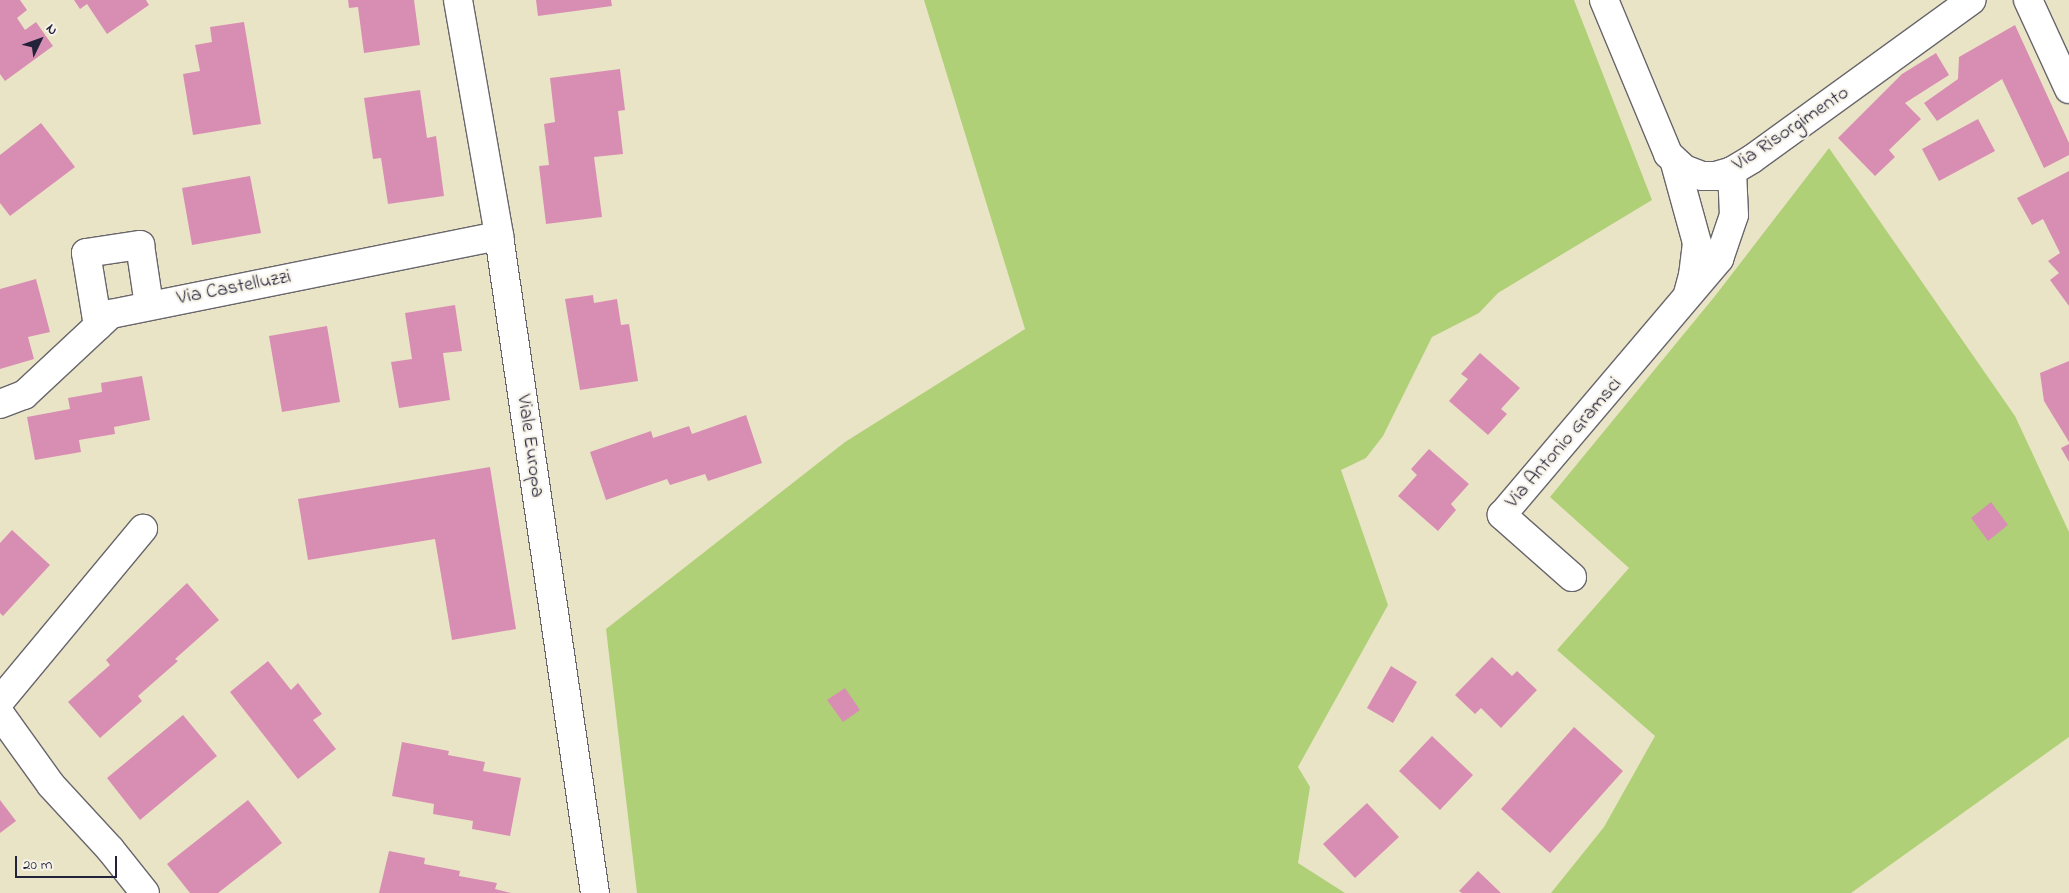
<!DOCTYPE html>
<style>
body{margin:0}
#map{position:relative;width:2069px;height:893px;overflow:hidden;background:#eae4c6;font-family:"Indie Flower",sans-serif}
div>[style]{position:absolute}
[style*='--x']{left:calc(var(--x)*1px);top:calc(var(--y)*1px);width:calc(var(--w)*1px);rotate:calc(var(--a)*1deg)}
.green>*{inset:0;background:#b0d078}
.building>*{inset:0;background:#d88eb3}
.roads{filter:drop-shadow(1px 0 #68666c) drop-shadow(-1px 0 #68666c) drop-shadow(0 1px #68666c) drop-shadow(0 -1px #68666c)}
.street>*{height:28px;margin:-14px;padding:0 14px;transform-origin:14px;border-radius:14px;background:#fff}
.secondary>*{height:28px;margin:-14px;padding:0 14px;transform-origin:14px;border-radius:14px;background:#fff}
span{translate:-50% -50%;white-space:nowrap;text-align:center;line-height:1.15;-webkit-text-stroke:4.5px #f7f3e8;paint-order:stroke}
.street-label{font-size:20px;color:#22223b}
.north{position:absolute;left:15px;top:15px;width:50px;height:50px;-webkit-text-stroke:4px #f7f3e8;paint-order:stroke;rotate:48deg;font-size:14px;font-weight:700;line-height:20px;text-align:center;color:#22223b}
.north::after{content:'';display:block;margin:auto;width:18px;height:22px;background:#22223b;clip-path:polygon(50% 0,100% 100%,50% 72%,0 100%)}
.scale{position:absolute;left:15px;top:856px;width:102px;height:22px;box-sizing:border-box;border:2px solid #22223b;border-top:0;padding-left:6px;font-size:15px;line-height:18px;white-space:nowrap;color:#22223b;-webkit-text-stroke:4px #f7f3e8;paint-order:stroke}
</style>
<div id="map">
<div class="green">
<div style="clip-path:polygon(924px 0,1574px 0,1652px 200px,1498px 293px,1479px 313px,1432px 337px,1383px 436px,1366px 458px,1341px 470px,1388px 605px,1298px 767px,1310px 787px,1298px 863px,1345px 893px,637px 893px,606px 629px,845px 442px,1025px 329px)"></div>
<div style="clip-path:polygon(1829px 148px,2015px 416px,2069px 532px,2069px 737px,1851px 893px,1551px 893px,1604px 827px,1655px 736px,1557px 650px,1629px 568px,1550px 497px,1715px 296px)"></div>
</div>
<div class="building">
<div style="clip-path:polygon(0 0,20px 0,27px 10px,17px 18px,25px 30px,36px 22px,53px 46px,5px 81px,0 74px)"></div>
<div style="clip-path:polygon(74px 0,146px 0,149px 5px,107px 34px,87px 4px,80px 9px)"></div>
<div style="clip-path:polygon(348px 0,414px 0,420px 45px,364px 53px,358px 7px,349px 8px)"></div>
<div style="clip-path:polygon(536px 0,611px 0,612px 6px,538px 16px)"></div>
<div style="clip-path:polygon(244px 22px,261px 124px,193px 135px,183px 74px,200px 71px,195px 45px,212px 42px,210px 27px)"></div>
<div style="clip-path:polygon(2015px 25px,2069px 143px,2069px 155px,2044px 168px,2002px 79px,1937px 121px,1924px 103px,1958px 79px,1959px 57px)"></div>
<div style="clip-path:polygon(1936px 53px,1949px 75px,1905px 103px,1921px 119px,1889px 150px,1895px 157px,1875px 176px,1838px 138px,1902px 74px)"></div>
<div style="clip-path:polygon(620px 69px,625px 110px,618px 111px,623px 154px,594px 157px,602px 217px,546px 224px,539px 166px,549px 165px,544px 124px,555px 122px,550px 78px)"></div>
<div style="clip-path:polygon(420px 90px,427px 138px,436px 136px,444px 196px,388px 204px,381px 158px,373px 159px,364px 98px)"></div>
<div style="clip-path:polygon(1978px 119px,1995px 151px,1939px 181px,1922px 149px)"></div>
<div style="clip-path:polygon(41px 123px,75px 167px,10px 216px,0 203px,0 155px)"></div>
<div style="clip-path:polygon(2069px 171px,2069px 306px,2050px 280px,2059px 273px,2048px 261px,2060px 253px,2043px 219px,2032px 225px,2017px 198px)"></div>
<div style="clip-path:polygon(250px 176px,261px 233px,192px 245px,182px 188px)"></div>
<div style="clip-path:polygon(36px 279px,50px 332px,28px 337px,34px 359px,0 369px,0 289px)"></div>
<div style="clip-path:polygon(593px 295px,594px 303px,617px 299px,621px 325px,629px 324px,638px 381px,580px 390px,565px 299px)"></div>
<div style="clip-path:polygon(455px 305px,462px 351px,443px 353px,450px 400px,399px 408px,391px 362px,412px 359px,405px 313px)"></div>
<div style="clip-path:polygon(327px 326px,340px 402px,282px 412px,269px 336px)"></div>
<div style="clip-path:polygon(1480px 353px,1520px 388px,1501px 409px,1507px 414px,1488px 435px,1449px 401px,1468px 379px,1461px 374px)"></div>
<div style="clip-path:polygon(2069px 361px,2069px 442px,2044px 401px,2040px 373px)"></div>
<div style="clip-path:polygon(142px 376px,150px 420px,114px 427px,115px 434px,79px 440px,81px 452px,35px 460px,27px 417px,70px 409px,68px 398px,102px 392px,101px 383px)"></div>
<div style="clip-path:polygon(746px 415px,762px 463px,708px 481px,705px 474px,670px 485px,667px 479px,606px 500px,590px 452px,651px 431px,653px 438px,689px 426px,692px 434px)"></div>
<div style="clip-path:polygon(2069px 444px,2069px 462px,2061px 448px)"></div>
<div style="clip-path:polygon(1429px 449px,1469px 484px,1451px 504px,1456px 510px,1438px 531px,1398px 496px,1417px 475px,1411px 469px)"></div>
<div style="clip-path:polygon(490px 467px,516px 629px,452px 640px,435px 539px,308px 560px,298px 499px)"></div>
<div style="clip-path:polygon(1991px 502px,2008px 525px,1988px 541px,1971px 518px)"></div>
<div style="clip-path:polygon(12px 530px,50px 565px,3px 616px,0 613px,0 543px)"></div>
<div style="clip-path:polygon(187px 583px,219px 620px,175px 659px,178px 661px,138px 696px,142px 701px,100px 738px,68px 702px,110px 665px,106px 660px)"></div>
<div style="clip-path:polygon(1492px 657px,1512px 676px,1517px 671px,1537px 690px,1501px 728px,1481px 708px,1475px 714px,1455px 695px)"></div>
<div style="clip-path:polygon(268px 661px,291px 690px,298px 683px,322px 714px,313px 720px,336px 749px,298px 779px,230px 692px)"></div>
<div style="clip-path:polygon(1391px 666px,1417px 682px,1393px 723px,1367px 708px)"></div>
<div style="clip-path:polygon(845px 688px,860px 710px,843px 722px,827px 700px)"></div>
<div style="clip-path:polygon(183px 715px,217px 756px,140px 820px,107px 778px)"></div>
<div style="clip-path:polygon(1574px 727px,1623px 771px,1550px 853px,1501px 809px)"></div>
<div style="clip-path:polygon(1432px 736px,1473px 775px,1440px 810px,1399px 771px)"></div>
<div style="clip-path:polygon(402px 742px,449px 751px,448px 755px,485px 762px,483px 771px,521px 778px,510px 836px,472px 829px,473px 821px,433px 814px,434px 804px,392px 796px)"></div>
<div style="clip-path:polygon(0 800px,16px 821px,0 833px)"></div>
<div style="clip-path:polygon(248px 800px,282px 843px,218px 893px,190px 893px,167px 864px)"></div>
<div style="clip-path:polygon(1367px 803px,1399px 837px,1355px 878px,1323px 844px)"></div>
<div style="clip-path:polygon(389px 851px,425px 858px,424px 864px,460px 871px,459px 876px,497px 883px,495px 889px,511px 893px,379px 893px)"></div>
<div style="clip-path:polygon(1478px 871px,1501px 893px,1462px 893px,1459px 891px)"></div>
</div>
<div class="roads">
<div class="street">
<div style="--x:1675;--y:163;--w:83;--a:74.6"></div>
<div style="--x:1697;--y:243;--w:32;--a:97"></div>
<div style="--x:1693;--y:275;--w:20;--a:105"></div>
<div style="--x:98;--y:326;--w:74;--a:-99.3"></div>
<div style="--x:86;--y:253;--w:55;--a:-8.4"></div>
<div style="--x:140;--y:245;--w:61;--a:81.5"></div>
<div style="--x:0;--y:404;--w:26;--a:-21"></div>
<div style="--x:24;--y:395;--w:119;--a:-43"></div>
<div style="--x:111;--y:314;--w:396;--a:-11.4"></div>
<div style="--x:1572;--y:577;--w:94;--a:-138.5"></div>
<div style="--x:1502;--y:515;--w:336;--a:-49.7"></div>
<div style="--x:1719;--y:259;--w:46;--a:-71.2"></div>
<div style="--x:1734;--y:215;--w:44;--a:-92.6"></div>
<div style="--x:0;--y:701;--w:224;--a:-50.3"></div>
<div style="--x:0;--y:714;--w:87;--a:54.3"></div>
<div style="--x:51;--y:785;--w:87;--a:47.3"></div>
<div style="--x:110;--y:849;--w:56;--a:51.5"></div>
</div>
<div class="secondary">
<div style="--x:458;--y:0;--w:240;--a:80.1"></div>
<div style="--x:499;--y:236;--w:664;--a:81.69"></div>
<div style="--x:1604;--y:0;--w:167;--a:67.4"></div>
<div style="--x:1668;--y:154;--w:22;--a:43"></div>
<div style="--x:1684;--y:169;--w:19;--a:21"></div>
<div style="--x:1702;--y:176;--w:14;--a:0"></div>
<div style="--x:1716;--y:176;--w:17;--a:-17"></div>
<div style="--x:1732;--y:171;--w:23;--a:-31"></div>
<div style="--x:1752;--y:159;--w:271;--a:-35.9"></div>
<div style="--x:2028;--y:0;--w:98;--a:65.3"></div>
</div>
</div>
<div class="street-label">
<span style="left:1791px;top:129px;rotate:-34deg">Via Risorgimento</span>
<span style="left:234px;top:288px;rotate:-11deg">Via Castelluzzi</span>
<span style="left:1564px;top:443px;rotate:-49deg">Via Antonio Gramsci</span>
<span style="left:530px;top:446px;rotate:82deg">Viale Europa</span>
</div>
<div class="north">N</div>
<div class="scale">20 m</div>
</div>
